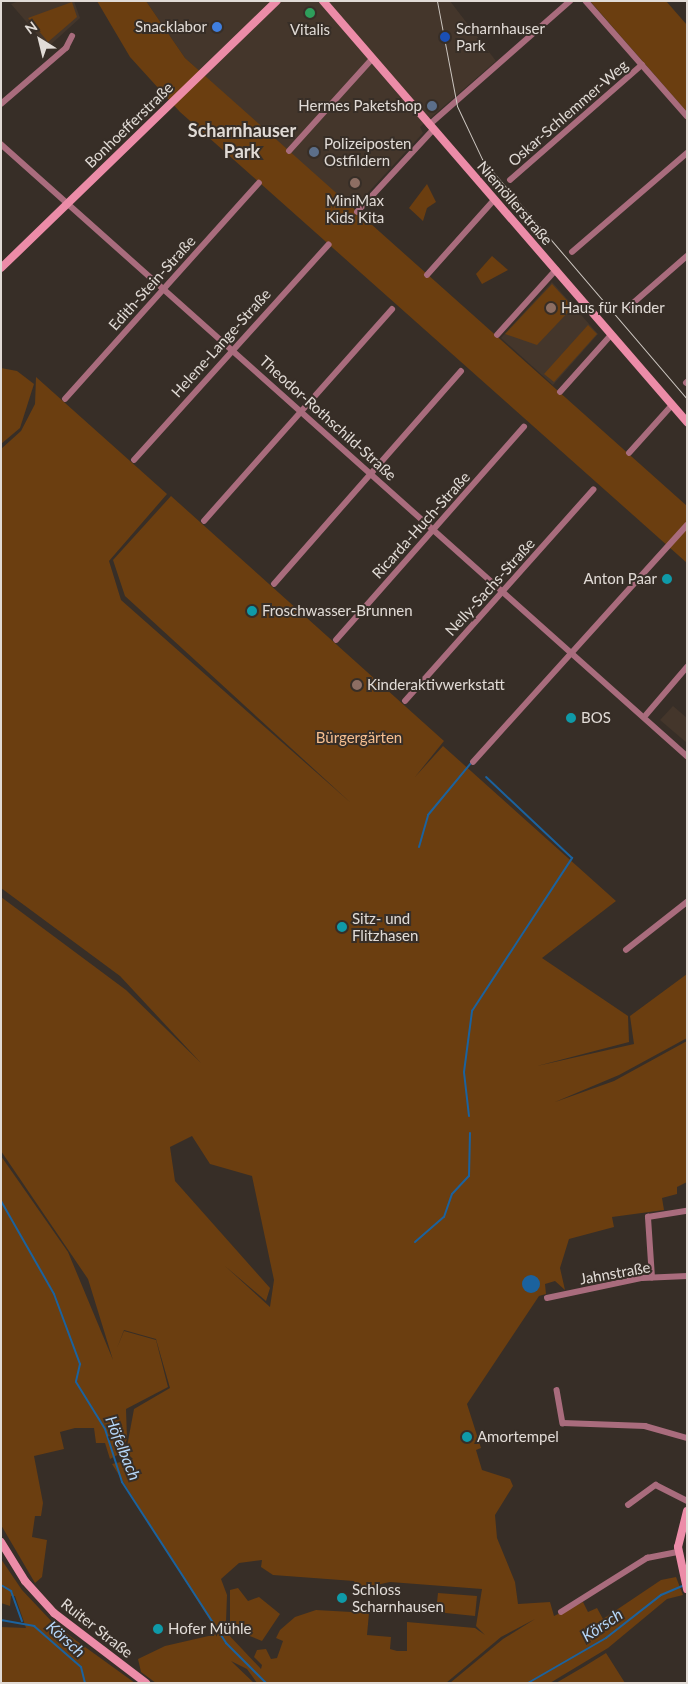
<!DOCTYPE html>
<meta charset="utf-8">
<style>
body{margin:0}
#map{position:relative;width:688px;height:1684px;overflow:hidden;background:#372e27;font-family:Lato,sans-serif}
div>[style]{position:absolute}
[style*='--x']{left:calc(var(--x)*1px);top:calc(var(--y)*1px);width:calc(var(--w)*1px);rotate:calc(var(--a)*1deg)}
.built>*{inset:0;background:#44362b}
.green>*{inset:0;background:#6b3e10}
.water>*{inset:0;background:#1b629e}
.round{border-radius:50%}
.stream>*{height:2px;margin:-1px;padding:0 1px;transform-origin:1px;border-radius:1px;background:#1b629e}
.street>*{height:5.5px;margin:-2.75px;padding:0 2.75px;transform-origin:2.75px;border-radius:2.75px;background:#a96c7d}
.secondary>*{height:8px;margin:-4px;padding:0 4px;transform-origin:4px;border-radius:4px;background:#ec8ca8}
.tram>*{height:1px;margin:-0.5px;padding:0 0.5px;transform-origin:0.5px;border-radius:0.5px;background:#ccc6c0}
.dots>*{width:14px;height:14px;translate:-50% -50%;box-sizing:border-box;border:2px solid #372e27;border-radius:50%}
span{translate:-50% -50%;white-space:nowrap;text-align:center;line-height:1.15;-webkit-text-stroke:4px #372e27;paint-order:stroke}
.poi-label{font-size:15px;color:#e1dbd6}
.right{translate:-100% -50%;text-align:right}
.left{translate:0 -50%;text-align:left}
.street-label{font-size:15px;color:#e1dbd6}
.park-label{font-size:15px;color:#f6bf90}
.water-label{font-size:16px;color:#b6d7f9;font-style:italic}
.quarter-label{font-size:18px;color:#e1dbd6;font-weight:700}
.frame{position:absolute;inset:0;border:2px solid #e1dbd6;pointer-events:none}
.north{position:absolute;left:15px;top:15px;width:50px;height:50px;-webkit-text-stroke:4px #372e27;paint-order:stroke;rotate:324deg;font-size:14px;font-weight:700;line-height:20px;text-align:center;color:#e1dbd6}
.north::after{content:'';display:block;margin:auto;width:18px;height:22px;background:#e1dbd6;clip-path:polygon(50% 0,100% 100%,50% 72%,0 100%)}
</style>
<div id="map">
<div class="built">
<div style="clip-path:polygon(19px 1px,74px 1px,80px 18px,48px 47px,11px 4px)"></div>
<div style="clip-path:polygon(146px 1px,450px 1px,496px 61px,420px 127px,423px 133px,352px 210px,185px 58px)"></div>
<div style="clip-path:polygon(552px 282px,598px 334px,553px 385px,501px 338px)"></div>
<div style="clip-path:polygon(673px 706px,687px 718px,687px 743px,660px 720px)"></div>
</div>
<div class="green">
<div style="clip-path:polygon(97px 1px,146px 1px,185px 58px,687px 506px,687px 563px,180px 112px,130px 57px)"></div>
<div style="clip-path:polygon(590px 1px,666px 1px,687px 25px,687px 112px)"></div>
<div style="clip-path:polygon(72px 2px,77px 17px,48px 42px,28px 18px)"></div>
<div style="clip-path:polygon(427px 184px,436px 202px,427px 208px,423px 221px,409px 208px)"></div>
<div style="clip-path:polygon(492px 256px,508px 270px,482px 284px,476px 274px)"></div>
<div style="clip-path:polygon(552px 284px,573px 307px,537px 345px,505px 334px)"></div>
<div style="clip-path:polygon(588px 325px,597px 334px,554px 382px,544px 374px)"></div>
<div style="clip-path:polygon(1px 368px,17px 371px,34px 384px,20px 428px,1px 444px)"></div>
<div style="clip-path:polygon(evenodd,36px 377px,167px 494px,109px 561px,121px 600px,351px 803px,125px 596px,113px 560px,171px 496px,444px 741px,415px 777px,443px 746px,616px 901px,542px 958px,628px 1016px,629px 1042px,537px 1066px,634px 1044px,630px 1016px,687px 974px,687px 1038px,619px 1075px,555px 1102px,614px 1081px,687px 1041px,687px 1182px,677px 1187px,677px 1194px,662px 1198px,664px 1210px,612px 1217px,614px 1227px,569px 1239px,560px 1268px,565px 1290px,555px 1281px,545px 1284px,546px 1294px,539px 1296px,467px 1404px,481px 1448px,476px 1450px,482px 1470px,510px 1479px,513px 1486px,495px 1515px,497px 1538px,515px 1582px,518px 1604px,550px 1602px,554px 1616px,583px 1602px,588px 1612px,597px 1608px,603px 1619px,661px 1580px,676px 1577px,683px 1595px,667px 1599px,608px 1648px,550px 1683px,450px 1683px,503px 1639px,535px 1619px,501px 1637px,446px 1683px,257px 1683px,247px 1669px,231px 1661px,254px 1683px,156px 1683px,141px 1672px,138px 1659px,165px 1646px,226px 1632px,261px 1669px,262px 1665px,254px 1657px,257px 1650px,266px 1649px,271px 1659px,277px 1658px,283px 1641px,276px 1638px,280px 1630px,295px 1617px,316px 1610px,369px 1613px,367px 1635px,391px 1637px,390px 1649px,397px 1651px,407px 1651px,407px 1622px,475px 1628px,485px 1635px,476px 1626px,482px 1589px,390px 1582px,358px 1589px,354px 1581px,273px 1575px,261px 1567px,262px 1560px,239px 1563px,221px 1579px,227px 1595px,226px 1622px,216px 1630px,112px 1464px,133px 1459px,126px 1452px,134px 1409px,170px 1388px,156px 1339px,124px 1330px,117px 1348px,124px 1331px,156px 1340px,168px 1387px,126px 1409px,127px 1439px,121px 1453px,110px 1459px,105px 1443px,96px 1443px,94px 1428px,75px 1428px,60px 1432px,64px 1449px,34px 1456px,43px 1503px,41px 1516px,35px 1516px,32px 1537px,47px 1540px,42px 1577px,35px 1583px,1px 1525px,1px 1156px,68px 1252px,113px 1360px,88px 1279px,1px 1151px,1px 897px,126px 990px,201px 1063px,120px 976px,1px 888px,1px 449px,21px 431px,35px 404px,36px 377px,192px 1136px,210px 1164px,252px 1176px,274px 1280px,270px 1307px,225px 1266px,266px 1301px,270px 1288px,175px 1181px,170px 1147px,192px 1136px)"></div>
<div style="clip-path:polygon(1px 1559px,22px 1590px,56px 1626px,135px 1683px,1px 1683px,1px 1627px,26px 1628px,15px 1596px,11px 1596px,10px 1606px,1px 1603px)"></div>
<div style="clip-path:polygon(238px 1588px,248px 1601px,259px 1597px,280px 1614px,262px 1641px,230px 1628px,230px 1590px)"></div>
<div style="clip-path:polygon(438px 1593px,477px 1596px,475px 1616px,436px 1612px)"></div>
<div style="clip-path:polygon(606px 1653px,625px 1683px,556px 1683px,585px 1666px)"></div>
</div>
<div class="water">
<div class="round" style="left:522px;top:1275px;width:18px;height:18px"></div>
</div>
<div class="stream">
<div style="--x:419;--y:847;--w:33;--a:-74"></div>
<div style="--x:428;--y:815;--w:67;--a:-50.4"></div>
<div style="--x:469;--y:1116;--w:44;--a:-96.5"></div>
<div style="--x:464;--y:1072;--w:62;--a:-82.5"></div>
<div style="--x:472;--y:1011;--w:183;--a:-56.8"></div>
<div style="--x:572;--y:858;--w:118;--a:-136.7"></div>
<div style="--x:1;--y:1201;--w:107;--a:60.3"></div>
<div style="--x:54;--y:1294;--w:75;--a:69.6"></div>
<div style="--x:80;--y:1364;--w:18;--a:103"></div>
<div style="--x:76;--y:1382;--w:55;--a:58.3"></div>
<div style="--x:105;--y:1429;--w:56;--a:72.2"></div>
<div style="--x:122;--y:1482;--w:192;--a:57.1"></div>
<div style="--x:226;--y:1643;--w:57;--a:45"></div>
<div style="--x:415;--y:1242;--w:38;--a:-41"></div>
<div style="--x:444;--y:1217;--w:24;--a:-71"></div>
<div style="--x:452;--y:1194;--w:25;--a:-47"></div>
<div style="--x:469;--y:1176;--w:43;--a:-88.7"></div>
<div style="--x:1;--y:1585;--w:12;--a:31"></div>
<div style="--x:11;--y:1591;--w:32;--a:70"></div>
<div style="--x:1;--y:1620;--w:34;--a:10"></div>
<div style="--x:34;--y:1626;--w:62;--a:41.1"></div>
<div style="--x:81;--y:1667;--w:16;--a:76"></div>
<div style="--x:528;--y:1683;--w:90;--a:-30"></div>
<div style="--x:606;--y:1638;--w:70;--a:-38"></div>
<div style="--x:661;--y:1595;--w:25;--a:-23"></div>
</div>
<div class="street">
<div style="--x:586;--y:1;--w:153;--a:48.7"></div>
<div style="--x:1;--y:104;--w:86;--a:-40.7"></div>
<div style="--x:66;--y:48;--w:13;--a:-63"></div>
<div style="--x:429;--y:125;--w:188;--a:-41.3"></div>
<div style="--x:1;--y:144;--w:919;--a:41.74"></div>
<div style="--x:289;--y:151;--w:124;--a:-47.9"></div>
<div style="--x:510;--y:180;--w:175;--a:-41.1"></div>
<div style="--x:357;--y:212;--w:112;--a:-47.2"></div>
<div style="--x:572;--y:252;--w:152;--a:-40.7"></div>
<div style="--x:427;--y:275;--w:101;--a:-48.2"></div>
<div style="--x:624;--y:311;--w:84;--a:-41.1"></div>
<div style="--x:497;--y:335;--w:88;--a:-47.8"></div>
<div style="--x:686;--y:383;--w:1;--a:-45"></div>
<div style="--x:560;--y:392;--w:76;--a:-48.2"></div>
<div style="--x:65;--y:399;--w:290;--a:-48.1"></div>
<div style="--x:629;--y:453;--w:64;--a:-48.1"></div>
<div style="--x:134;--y:460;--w:290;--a:-47.9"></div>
<div style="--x:204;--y:521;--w:283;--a:-48.4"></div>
<div style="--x:274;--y:584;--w:283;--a:-48.7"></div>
<div style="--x:336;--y:640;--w:284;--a:-48.6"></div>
<div style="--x:405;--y:701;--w:283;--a:-48.3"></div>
<div style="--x:646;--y:715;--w:63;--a:-49.5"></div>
<div style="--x:473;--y:762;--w:319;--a:-47.9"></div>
<div style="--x:626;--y:950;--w:78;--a:-38.2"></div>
<div style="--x:652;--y:1278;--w:61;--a:-93.8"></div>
<div style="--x:648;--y:1217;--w:39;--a:-9"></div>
<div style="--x:547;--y:1298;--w:97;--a:-11.9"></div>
<div style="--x:642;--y:1278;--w:45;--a:-2.5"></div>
<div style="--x:557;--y:1390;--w:34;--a:80"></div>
<div style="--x:563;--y:1423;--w:82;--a:2.1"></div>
<div style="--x:645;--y:1426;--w:44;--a:15.9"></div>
<div style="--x:628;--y:1505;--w:34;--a:-36"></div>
<div style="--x:656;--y:1485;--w:35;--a:27"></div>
<div style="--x:561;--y:1612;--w:102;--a:-32.1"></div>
<div style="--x:647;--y:1558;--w:32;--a:-11"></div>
</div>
<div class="secondary">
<div style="--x:323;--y:1;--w:557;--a:49.15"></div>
<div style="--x:1;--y:268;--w:384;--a:-44.1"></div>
<div style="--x:687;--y:1511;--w:37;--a:104"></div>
<div style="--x:678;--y:1547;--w:43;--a:77.9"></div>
<div style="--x:1;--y:1542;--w:46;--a:58.4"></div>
<div style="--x:25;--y:1581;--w:43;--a:47.8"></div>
<div style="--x:54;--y:1613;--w:116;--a:37.3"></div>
</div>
<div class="tram">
<div style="--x:437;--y:1;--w:107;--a:79.2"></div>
<div style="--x:457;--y:106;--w:59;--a:64.7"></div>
<div style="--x:482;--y:159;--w:316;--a:49.5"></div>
</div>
<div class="dots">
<div style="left:310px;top:13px;background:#2e9e5b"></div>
<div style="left:217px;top:27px;background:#3f7fe0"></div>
<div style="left:445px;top:37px;background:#1a4fb4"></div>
<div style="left:432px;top:106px;background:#5c6f8a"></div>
<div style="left:314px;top:152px;background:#5c6f8a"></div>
<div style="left:355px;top:183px;background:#8d6e63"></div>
<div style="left:551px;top:308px;background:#8d6e63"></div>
<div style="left:667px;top:579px;background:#0f9aa8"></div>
<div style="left:252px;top:611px;background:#0f9aa8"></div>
<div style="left:357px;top:685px;background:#8d6e63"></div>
<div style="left:571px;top:718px;background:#0f9aa8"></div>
<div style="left:342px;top:927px;background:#0f9aa8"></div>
<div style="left:467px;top:1437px;background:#0f9aa8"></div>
<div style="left:342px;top:1598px;background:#0f9aa8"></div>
<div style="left:158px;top:1629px;background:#0f9aa8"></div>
</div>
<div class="poi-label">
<span class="right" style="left:207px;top:27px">Snacklabor</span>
<span class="left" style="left:456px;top:37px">Scharnhauser<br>Park</span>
<span style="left:310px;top:30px">Vitalis</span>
<span class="right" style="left:422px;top:106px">Hermes Paketshop</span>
<span class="left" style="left:324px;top:152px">Polizeiposten<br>Ostfildern</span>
<span style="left:355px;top:209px">MiniMax<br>Kids Kita</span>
<span class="left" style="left:561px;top:308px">Haus für Kinder</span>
<span class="right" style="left:657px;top:579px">Anton Paar</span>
<span class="left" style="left:262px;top:611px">Froschwasser-Brunnen</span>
<span class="left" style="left:367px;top:685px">Kinderaktivwerkstatt</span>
<span class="left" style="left:581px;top:718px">BOS</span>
<span class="left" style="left:352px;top:927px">Sitz- und<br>Flitzhasen</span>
<span class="left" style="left:477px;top:1437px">Amortempel</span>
<span class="left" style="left:352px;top:1598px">Schloss<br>Scharnhausen</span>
<span class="left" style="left:168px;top:1629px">Hofer Mühle</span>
</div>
<div class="street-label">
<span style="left:568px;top:113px;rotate:-41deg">Oskar-Schlemmer-Weg</span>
<span style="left:129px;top:125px;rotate:-44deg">Bonhoefferstraße</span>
<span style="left:515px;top:203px;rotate:49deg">Niemöllerstraße</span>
<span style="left:152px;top:283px;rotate:-48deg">Edith-Stein-Straße</span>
<span style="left:221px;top:343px;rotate:-48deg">Helene-Lange-Straße</span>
<span style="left:328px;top:418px;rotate:42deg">Theodor-Rothschild-Straße</span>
<span style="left:421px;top:525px;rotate:-48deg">Ricarda-Huch-Straße</span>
<span style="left:490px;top:587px;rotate:-48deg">Nelly-Sachs-Straße</span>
<span style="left:615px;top:1273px;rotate:-10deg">Jahnstraße</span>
<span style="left:97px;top:1628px;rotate:38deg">Ruiter Straße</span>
</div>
<div class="park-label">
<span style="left:359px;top:738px">Bürgergärten</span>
</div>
<div class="water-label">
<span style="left:123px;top:1448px;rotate:68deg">Höfelbach</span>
<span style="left:602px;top:1625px;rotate:-34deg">Körsch</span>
<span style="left:66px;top:1639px;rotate:42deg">Körsch</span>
</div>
<div class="quarter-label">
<span style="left:242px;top:141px">Scharnhauser<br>Park</span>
</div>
<div class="frame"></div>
<div class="north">N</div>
</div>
